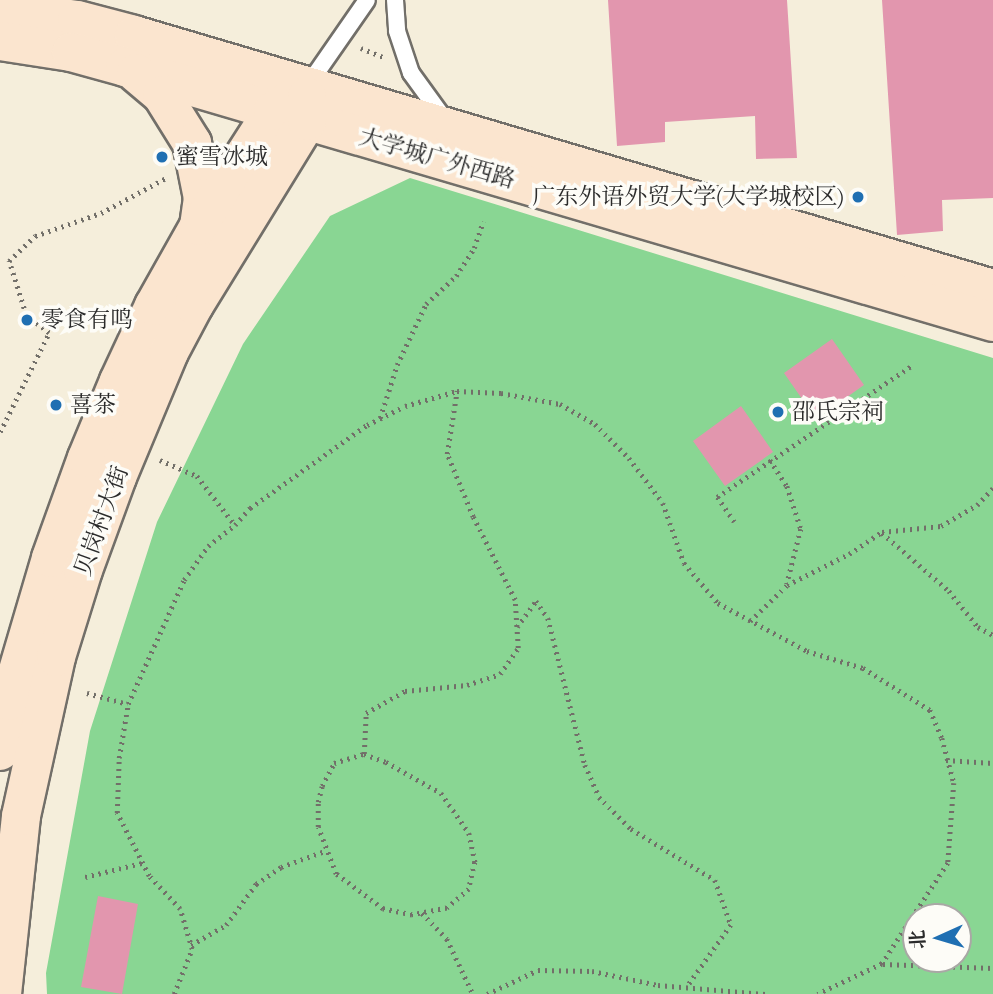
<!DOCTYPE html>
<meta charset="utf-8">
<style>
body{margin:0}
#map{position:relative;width:993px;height:994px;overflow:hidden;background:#f5eedb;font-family:"IM FELL French Canon","Noto Serif SC",serif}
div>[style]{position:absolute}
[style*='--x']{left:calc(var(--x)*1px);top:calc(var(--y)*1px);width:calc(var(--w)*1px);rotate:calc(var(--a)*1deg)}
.green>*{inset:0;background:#89d693}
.building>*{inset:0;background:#e296ae}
.path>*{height:4.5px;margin-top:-2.25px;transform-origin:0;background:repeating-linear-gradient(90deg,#726f69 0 2px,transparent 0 7px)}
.roads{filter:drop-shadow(2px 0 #726f69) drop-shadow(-2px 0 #726f69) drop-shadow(0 2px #726f69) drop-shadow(0 -2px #726f69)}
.lane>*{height:16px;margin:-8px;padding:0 8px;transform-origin:8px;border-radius:8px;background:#fff}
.secondary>*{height:38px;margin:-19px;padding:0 19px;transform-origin:19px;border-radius:19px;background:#fbe5cf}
.dots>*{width:19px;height:19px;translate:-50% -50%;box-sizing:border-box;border:4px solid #fdfcf7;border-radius:50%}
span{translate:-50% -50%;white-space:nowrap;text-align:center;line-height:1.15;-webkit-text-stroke:7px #fdfcf7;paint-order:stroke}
.poi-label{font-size:23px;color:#2b2b2b}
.left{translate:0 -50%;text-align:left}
.right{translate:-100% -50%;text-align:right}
.street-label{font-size:23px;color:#2b2b2b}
.north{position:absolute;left:902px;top:903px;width:70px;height:70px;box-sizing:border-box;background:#fdfcf7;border:2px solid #a9a8a5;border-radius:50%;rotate:266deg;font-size:19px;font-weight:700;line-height:28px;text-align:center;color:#2b2b2b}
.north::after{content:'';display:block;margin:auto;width:24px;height:32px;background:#1f6fb2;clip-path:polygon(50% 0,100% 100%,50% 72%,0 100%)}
</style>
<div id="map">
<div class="green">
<div style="clip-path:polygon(evenodd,410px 178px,993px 358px,993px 994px,47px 994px,46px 973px,90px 731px,157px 522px,243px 344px,330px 216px,410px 178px,916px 917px,958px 917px,958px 959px,916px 959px,916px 917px)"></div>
</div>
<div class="building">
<div style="clip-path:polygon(608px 0,787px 0,797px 158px,756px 159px,755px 116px,665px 122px,665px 142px,617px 146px)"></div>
<div style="clip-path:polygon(882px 0,993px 0,993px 198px,942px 200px,943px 231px,897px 235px)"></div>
<div style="clip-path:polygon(832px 339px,864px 385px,816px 419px,784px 373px)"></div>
<div style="clip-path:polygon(741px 406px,773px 452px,725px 486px,693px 441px)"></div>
<div style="clip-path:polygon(98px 896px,138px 904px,122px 994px,81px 987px)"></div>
</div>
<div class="path">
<div style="--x:361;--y:48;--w:24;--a:22"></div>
<div style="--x:380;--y:418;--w:56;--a:-72.2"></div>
<div style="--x:397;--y:365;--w:68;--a:-64.6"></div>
<div style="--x:426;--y:304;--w:41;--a:-43"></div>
<div style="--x:456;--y:276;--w:33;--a:-57"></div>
<div style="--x:474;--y:248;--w:28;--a:-71"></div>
<div style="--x:0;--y:432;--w:110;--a:-63.7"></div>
<div style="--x:49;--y:333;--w:29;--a:-142"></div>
<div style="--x:26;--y:315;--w:57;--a:-107.5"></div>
<div style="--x:9;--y:261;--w:36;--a:-44"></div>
<div style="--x:35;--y:236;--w:70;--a:-19.2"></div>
<div style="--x:101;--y:213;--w:74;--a:-28.3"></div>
<div style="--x:160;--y:460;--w:40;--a:23.4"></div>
<div style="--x:197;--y:476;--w:62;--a:52.2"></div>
<div style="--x:770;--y:460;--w:31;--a:57"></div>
<div style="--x:787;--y:486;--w:45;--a:72"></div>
<div style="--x:801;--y:529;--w:57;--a:104.3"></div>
<div style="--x:734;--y:522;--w:30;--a:-124"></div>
<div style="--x:717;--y:497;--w:236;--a:-34"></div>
<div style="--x:882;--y:533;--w:89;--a:40.9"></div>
<div style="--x:949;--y:591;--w:46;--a:51.1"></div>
<div style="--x:978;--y:627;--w:17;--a:28"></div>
<div style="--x:750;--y:621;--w:52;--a:-44.2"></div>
<div style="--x:787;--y:585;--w:69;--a:-26.6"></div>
<div style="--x:849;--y:554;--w:40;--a:-34"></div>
<div style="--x:882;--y:532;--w:59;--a:-5.8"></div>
<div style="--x:941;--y:526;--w:42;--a:-30.3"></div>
<div style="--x:977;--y:505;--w:23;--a:-47"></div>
<div style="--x:517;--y:627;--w:32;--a:-54"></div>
<div style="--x:536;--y:601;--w:21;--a:55"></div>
<div style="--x:548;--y:618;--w:152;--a:75.9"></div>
<div style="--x:585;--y:765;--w:35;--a:66"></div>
<div style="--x:599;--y:797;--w:45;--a:45"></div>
<div style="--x:631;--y:829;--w:98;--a:31.3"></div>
<div style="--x:715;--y:880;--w:48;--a:70.4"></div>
<div style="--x:731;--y:925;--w:76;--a:125.4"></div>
<div style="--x:87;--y:693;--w:42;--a:15"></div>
<div style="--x:364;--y:754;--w:23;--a:20"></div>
<div style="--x:386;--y:762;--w:63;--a:29.4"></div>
<div style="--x:441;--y:793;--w:49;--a:55"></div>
<div style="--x:469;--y:833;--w:30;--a:78"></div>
<div style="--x:475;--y:862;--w:28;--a:103"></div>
<div style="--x:469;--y:889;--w:29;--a:139"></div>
<div style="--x:447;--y:908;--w:36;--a:169"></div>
<div style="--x:412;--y:915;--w:30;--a:-168"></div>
<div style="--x:383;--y:909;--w:59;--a:-143.3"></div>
<div style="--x:336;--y:874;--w:50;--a:-111"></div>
<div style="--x:318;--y:827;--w:25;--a:-90"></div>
<div style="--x:318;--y:802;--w:16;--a:-76"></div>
<div style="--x:322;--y:786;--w:26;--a:-62"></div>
<div style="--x:334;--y:763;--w:31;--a:-17"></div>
<div style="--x:364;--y:754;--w:41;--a:-87.2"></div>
<div style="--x:366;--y:713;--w:45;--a:-29.4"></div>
<div style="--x:405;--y:691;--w:62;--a:-5.5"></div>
<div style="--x:467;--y:685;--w:35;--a:-18"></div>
<div style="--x:500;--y:674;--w:32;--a:-55"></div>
<div style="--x:518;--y:648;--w:48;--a:-93.6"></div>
<div style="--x:515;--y:600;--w:93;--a:-116.8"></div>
<div style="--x:473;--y:517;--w:68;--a:-112.4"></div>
<div style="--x:447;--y:454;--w:64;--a:-81"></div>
<div style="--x:946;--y:760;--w:47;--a:3.7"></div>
<div style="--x:85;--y:877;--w:59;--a:-13.8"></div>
<div style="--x:422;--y:913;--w:36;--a:46"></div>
<div style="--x:447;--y:939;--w:61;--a:64.7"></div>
<div style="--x:191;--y:945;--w:40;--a:-29.7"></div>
<div style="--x:226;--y:925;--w:51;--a:-53.8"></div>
<div style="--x:256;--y:884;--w:30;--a:-34"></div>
<div style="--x:281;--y:867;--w:47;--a:-20"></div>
<div style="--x:883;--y:964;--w:110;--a:2.1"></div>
<div style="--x:174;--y:994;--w:48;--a:-68.2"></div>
<div style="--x:192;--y:949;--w:42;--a:-106.7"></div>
<div style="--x:180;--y:909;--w:45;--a:-133.2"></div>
<div style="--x:149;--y:876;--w:71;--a:-116.9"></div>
<div style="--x:117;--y:813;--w:55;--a:-87.9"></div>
<div style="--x:119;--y:758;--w:55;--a:-80.5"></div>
<div style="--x:128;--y:704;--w:136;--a:-65.7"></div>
<div style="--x:184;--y:580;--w:42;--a:-54.8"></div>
<div style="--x:208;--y:546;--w:34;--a:-38"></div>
<div style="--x:235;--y:525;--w:23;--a:-49"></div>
<div style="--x:250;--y:508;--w:143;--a:-35.4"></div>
<div style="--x:367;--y:425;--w:42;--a:-26.6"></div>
<div style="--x:405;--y:406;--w:54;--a:-16.1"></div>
<div style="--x:457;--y:391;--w:44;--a:2.6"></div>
<div style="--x:501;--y:393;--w:60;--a:10.6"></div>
<div style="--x:560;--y:404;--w:40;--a:29.7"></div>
<div style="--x:595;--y:424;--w:48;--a:45"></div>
<div style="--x:629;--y:458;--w:56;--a:52.9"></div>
<div style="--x:663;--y:503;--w:64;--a:70.7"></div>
<div style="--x:684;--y:563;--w:52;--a:49.6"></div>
<div style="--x:718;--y:603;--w:101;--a:28.3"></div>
<div style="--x:807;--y:651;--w:59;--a:16.9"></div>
<div style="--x:863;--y:668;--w:79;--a:32.1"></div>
<div style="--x:930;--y:710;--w:30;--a:67"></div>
<div style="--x:942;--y:738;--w:47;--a:75.1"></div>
<div style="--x:954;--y:783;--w:80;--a:94.3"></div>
<div style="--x:948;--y:863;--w:121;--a:123.2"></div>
<div style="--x:882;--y:964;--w:71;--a:154.9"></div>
<div style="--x:487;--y:994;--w:56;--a:-25.2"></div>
<div style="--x:538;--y:970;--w:54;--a:1.1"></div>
<div style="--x:592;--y:971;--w:67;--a:12"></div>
<div style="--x:658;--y:985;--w:108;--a:4.8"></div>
</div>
<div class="roads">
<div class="lane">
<div style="--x:395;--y:0;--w:31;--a:86"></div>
<div style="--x:397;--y:31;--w:44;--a:71.6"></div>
<div style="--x:411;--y:73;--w:54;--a:54"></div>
<div style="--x:308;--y:85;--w:103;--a:-55.2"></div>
</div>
<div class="secondary">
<div style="--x:0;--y:9;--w:78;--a:8.1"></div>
<div style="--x:77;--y:20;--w:59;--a:14.7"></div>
<div style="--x:134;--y:35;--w:896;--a:16.47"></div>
<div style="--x:0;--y:41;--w:72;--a:8.8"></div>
<div style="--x:71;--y:52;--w:56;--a:15.5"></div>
<div style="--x:125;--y:67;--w:905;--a:16.37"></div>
<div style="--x:136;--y:73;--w:34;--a:40"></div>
<div style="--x:162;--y:95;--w:57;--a:58"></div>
<div style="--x:192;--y:143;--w:56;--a:78.7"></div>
<div style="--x:203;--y:198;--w:27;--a:98"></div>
<div style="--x:0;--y:751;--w:51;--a:-79.8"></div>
<div style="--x:9;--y:701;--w:149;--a:-73.6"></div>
<div style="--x:51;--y:558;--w:106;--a:-70.2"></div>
<div style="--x:87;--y:458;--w:83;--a:-67.4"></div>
<div style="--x:119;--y:381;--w:83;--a:-65"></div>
<div style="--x:154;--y:306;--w:92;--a:-60.6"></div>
<div style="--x:199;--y:226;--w:137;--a:-57.2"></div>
<div style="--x:273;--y:111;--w:25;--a:-34"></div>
<div style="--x:2;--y:994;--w:179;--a:-83.9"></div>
<div style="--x:21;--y:816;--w:163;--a:-77.6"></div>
<div style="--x:56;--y:657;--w:91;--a:-72.8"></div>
<div style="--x:83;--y:570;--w:99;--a:-69.9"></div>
<div style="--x:117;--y:477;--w:135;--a:-67.4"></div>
<div style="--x:169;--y:352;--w:53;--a:-62"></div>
<div style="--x:194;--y:305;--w:216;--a:-58.4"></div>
<div style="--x:307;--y:121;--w:24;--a:-90"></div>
</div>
</div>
<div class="dots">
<div style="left:162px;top:157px;background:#1f6fb2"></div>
<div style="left:858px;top:197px;background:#1f6fb2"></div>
<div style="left:27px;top:320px;background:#1f6fb2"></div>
<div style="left:56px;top:405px;background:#1f6fb2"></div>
<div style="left:778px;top:412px;background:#1f6fb2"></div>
</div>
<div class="poi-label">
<span class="left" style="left:176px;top:157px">蜜雪冰城</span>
<span class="right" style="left:844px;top:197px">广东外语外贸大学(大学城校区)</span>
<span class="left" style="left:41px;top:320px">零食有鸣</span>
<span class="left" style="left:70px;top:405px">喜茶</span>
<span class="left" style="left:792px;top:412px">邵氏宗祠</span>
</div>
<div class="street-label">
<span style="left:437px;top:159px;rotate:16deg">大学城广外西路</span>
<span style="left:102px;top:521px;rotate:-70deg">贝岗村大街</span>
</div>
<div class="north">北</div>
</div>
